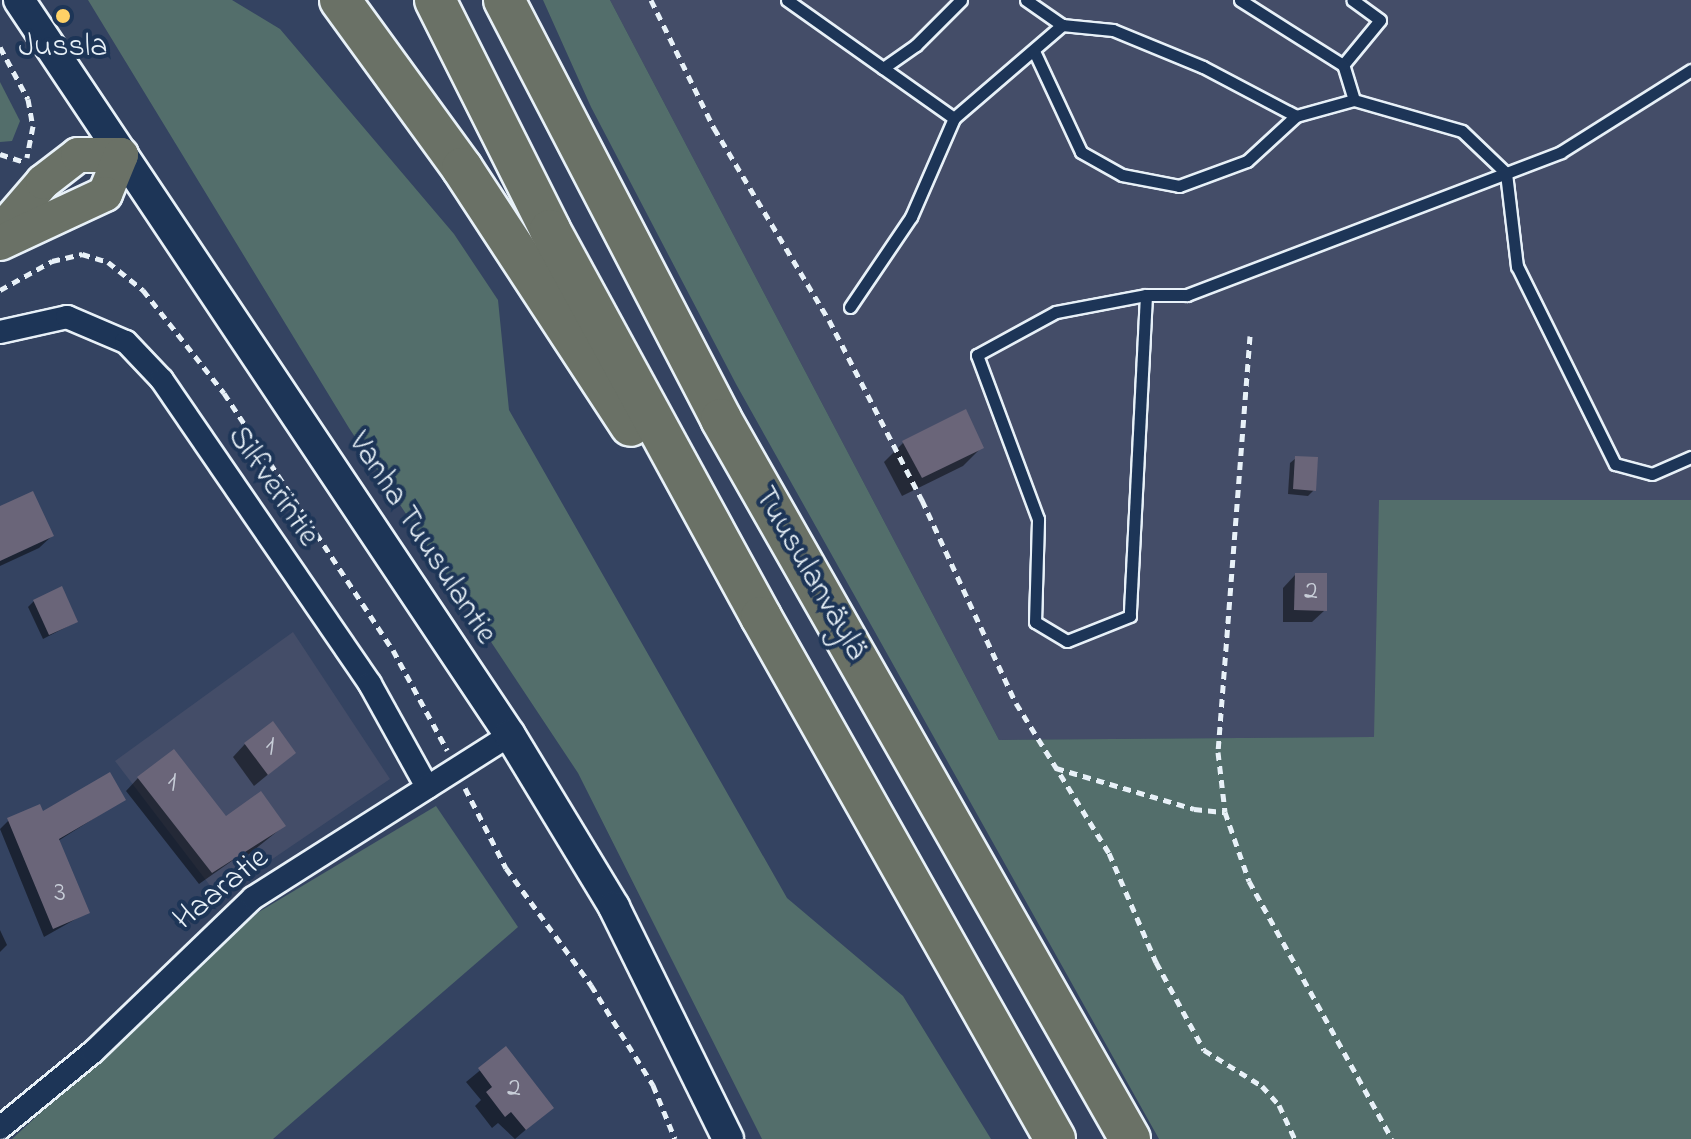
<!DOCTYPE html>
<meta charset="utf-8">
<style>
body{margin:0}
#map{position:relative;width:1691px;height:1139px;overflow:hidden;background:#344361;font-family:"Indie Flower",sans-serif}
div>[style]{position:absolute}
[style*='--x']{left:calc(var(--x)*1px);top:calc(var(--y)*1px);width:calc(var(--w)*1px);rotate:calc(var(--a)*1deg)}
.built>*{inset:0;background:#444d68}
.green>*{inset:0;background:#536e6b}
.shadow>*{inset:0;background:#0007}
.building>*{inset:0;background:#6a6579}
.path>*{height:5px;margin-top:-2.5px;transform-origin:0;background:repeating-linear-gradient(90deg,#e8f1f8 0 8px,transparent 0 14px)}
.roads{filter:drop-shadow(2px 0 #e8f1f8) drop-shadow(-2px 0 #e8f1f8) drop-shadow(0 2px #e8f1f8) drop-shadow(0 -2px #e8f1f8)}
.lane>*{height:11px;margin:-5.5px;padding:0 5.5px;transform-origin:5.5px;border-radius:5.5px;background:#1d3557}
.street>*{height:22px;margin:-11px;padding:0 11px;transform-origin:11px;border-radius:11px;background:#1d3557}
.secondary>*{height:30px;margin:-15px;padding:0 15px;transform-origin:15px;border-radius:15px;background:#1d3557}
.primary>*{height:34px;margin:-17px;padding:0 17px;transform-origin:17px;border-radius:17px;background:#6a7166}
.highway>*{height:40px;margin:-20px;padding:0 20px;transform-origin:20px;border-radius:20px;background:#6a7166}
.dots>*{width:22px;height:22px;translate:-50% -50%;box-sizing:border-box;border:4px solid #1d3557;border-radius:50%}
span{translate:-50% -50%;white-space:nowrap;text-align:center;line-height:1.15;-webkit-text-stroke:8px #1d3557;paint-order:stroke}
.number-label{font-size:28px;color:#c8ced8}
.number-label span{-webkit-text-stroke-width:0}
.poi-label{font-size:32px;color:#e8f1f8}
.street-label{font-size:32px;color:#e8f1f8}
</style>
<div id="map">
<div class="built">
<div style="clip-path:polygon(610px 0,1691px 0,1691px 500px,1380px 500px,1375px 737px,999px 740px)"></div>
<div style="clip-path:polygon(293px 632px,390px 779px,218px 896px,115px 761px)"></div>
</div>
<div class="green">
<div style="clip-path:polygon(88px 0,232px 0,280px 29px,454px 234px,498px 300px,509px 410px,787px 898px,903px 996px,991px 1139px,762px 1139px,578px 773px,349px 428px)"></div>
<div style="clip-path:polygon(543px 0,610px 0,999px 740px,1374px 737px,1379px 500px,1691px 500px,1691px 1139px,1159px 1139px,736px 384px,591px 107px)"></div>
<div style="clip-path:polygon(0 82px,20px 121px,12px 141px,0 142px)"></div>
<div style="clip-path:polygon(436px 806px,518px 927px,273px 1139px,12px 1139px,257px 913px)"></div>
</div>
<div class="shadow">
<div style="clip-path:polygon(904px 442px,982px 447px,963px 466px,902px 496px,884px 462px)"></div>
<div style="clip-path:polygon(1296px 458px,1314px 490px,1308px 496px,1288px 494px,1290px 463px)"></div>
<div style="clip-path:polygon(0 508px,52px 536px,39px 548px,0 566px)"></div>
<div style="clip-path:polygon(1295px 575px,1325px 610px,1312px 622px,1283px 622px,1283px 588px)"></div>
<div style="clip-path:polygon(34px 601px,76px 622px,43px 639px,28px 607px)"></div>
<div style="clip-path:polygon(245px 744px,294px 753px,254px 786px,233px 757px)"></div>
<div style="clip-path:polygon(138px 778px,226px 819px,284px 826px,239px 862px,236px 858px,199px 884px,126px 791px)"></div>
<div style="clip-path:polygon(123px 800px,58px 841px,88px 912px,44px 937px,0 829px,9px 820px)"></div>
<div style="clip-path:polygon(0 930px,7px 945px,0 952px)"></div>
<div style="clip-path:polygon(506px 1049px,551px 1108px,515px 1139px,498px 1123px,492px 1128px,475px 1106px,481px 1100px,466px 1082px)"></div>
</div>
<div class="building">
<div style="clip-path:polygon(966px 409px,984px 448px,922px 478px,902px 441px)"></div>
<div style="clip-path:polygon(1295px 456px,1318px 457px,1316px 491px,1293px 489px)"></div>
<div style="clip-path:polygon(33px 491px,54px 536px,0 561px,0 506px)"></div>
<div style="clip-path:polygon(1295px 573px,1327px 573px,1327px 611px,1294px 610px)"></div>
<div style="clip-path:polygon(62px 586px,78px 622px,49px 635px,33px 600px)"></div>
<div style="clip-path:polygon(273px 721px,296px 753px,268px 775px,244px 743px)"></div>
<div style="clip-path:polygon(174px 749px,226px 816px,261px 791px,286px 826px,212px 873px,137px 777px)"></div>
<div style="clip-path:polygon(110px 772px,126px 800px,59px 839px,90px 913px,53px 929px,7px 818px,40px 804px,43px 811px)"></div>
<div style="clip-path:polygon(506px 1046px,554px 1108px,526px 1130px,511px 1112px,505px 1117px,486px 1092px,492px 1087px,478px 1068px)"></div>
</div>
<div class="path">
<div style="--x:651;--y:0;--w:143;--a:63.8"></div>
<div style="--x:714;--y:128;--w:224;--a:59.1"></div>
<div style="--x:829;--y:320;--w:203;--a:62.7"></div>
<div style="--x:922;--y:500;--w:224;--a:65.2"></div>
<div style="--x:1016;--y:703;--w:176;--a:58.2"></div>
<div style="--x:1109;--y:853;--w:119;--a:66.7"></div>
<div style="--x:1156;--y:962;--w:100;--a:61.4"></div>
<div style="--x:1204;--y:1050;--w:68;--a:31.8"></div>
<div style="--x:1262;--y:1086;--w:25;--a:48"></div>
<div style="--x:1279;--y:1105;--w:38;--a:65"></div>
<div style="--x:0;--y:47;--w:59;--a:61.7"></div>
<div style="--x:28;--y:99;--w:27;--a:80"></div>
<div style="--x:33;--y:126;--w:32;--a:101"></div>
<div style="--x:0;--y:154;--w:23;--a:18"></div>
<div style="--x:0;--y:290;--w:60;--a:-29.1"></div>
<div style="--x:52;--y:261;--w:31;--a:-13"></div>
<div style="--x:82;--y:254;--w:27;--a:17"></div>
<div style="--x:108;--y:262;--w:45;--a:38.7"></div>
<div style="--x:143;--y:290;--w:131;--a:51.8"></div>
<div style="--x:224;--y:393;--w:308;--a:56.7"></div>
<div style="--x:393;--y:650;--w:114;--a:61.6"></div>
<div style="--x:1250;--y:336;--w:417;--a:94.4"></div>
<div style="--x:1218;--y:752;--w:60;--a:83.3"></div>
<div style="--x:1225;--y:812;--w:73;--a:70.8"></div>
<div style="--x:1249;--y:881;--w:295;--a:61"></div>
<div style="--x:1056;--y:768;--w:144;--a:16.5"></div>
<div style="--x:1194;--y:809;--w:31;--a:6"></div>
<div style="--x:465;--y:788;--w:90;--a:62.9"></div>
<div style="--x:506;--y:868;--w:145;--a:54"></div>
<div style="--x:591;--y:985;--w:118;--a:58.2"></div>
<div style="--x:653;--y:1085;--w:58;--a:67.8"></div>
</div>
<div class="roads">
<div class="lane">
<div style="--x:787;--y:0;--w:118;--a:35.3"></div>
<div style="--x:961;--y:0;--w:64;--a:135"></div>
<div style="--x:916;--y:45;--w:40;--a:145.1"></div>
<div style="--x:883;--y:68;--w:87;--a:35.2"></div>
<div style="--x:954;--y:118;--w:143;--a:-40.7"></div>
<div style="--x:1062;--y:25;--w:51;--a:5.6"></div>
<div style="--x:1113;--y:30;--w:97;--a:22.3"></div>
<div style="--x:1203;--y:67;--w:105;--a:27.8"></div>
<div style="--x:1296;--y:116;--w:60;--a:-15.4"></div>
<div style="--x:1354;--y:100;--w:37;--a:-107"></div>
<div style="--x:1343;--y:65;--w:58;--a:-50.6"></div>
<div style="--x:1380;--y:20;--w:34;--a:-144"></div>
<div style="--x:1026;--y:0;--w:44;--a:34.8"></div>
<div style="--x:1240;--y:0;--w:122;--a:32.3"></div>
<div style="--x:1034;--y:51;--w:111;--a:65"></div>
<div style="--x:1081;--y:152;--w:47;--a:29.3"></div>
<div style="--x:1122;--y:175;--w:58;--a:10.9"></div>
<div style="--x:1179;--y:186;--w:72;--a:-20.2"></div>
<div style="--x:1247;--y:161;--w:67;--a:-42.6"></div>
<div style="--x:1354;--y:100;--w:112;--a:16"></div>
<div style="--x:1462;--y:131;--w:61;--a:43.7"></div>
<div style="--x:1506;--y:173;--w:94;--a:83.3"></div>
<div style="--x:1517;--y:266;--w:221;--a:63.7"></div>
<div style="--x:1615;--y:464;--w:38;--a:15"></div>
<div style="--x:1652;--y:474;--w:43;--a:-23.6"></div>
<div style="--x:1146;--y:295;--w:321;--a:92.9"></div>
<div style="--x:1130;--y:616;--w:68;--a:158.4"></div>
<div style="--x:1067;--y:641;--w:37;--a:-149"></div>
<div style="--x:1035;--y:622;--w:103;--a:-88.3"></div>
<div style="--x:1038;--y:519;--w:175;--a:-110.4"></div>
<div style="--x:977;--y:355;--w:90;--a:-28.6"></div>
<div style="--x:1056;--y:312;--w:92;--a:-10.7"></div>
<div style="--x:1146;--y:295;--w:41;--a:0"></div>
<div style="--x:1187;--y:295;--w:400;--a:-20.9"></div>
<div style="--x:1561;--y:152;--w:154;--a:-32.2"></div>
<div style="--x:850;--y:307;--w:109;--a:-55.9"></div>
<div style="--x:911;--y:217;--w:108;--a:-66.5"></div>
</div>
<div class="street">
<div style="--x:0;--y:332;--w:69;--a:-12.6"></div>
<div style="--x:67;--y:317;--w:64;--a:23"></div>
<div style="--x:126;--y:342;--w:52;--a:46.5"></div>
<div style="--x:162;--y:380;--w:368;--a:55.6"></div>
<div style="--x:370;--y:684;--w:118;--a:61"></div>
<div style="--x:0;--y:1128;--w:120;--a:-39.3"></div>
<div style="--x:93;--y:1052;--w:222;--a:-43.9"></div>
<div style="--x:253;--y:898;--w:304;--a:-32.4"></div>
</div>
<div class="secondary">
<div style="--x:19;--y:0;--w:884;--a:56.26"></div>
<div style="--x:510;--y:735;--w:201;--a:58.8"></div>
<div style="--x:614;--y:907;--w:258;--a:63.8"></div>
</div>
<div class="primary">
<div style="--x:0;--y:232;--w:66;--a:-49.3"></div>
<div style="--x:43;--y:182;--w:44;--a:-37.6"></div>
<div style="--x:78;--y:155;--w:43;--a:0"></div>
<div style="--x:121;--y:155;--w:42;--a:112.3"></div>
<div style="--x:105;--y:194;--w:116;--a:155"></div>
</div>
<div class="highway">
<div style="--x:340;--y:0;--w:208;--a:54"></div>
<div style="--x:462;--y:168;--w:308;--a:56.8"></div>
<div style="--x:435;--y:0;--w:257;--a:63.4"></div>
<div style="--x:550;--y:230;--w:441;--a:61.4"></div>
<div style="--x:761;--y:617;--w:599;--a:60.61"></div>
<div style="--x:504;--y:0;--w:472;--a:62.6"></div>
<div style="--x:721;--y:419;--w:828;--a:60.4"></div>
</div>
</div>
<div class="dots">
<div style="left:63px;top:16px;background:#ffd166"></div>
</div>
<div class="number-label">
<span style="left:1311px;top:592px">2</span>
<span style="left:270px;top:748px">1</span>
<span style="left:172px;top:784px">1</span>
<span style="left:60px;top:894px">3</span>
<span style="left:514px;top:1089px">2</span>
</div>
<div class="poi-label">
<span style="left:63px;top:48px">Jussla</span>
</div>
<div class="street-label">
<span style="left:272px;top:487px;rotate:56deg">Silfverintie</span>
<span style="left:421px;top:539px;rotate:57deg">Vanha Tuusulantie</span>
<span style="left:809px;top:574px;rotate:60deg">Tuusulanväylä</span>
<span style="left:222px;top:890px;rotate:-39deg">Haaratie</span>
</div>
</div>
